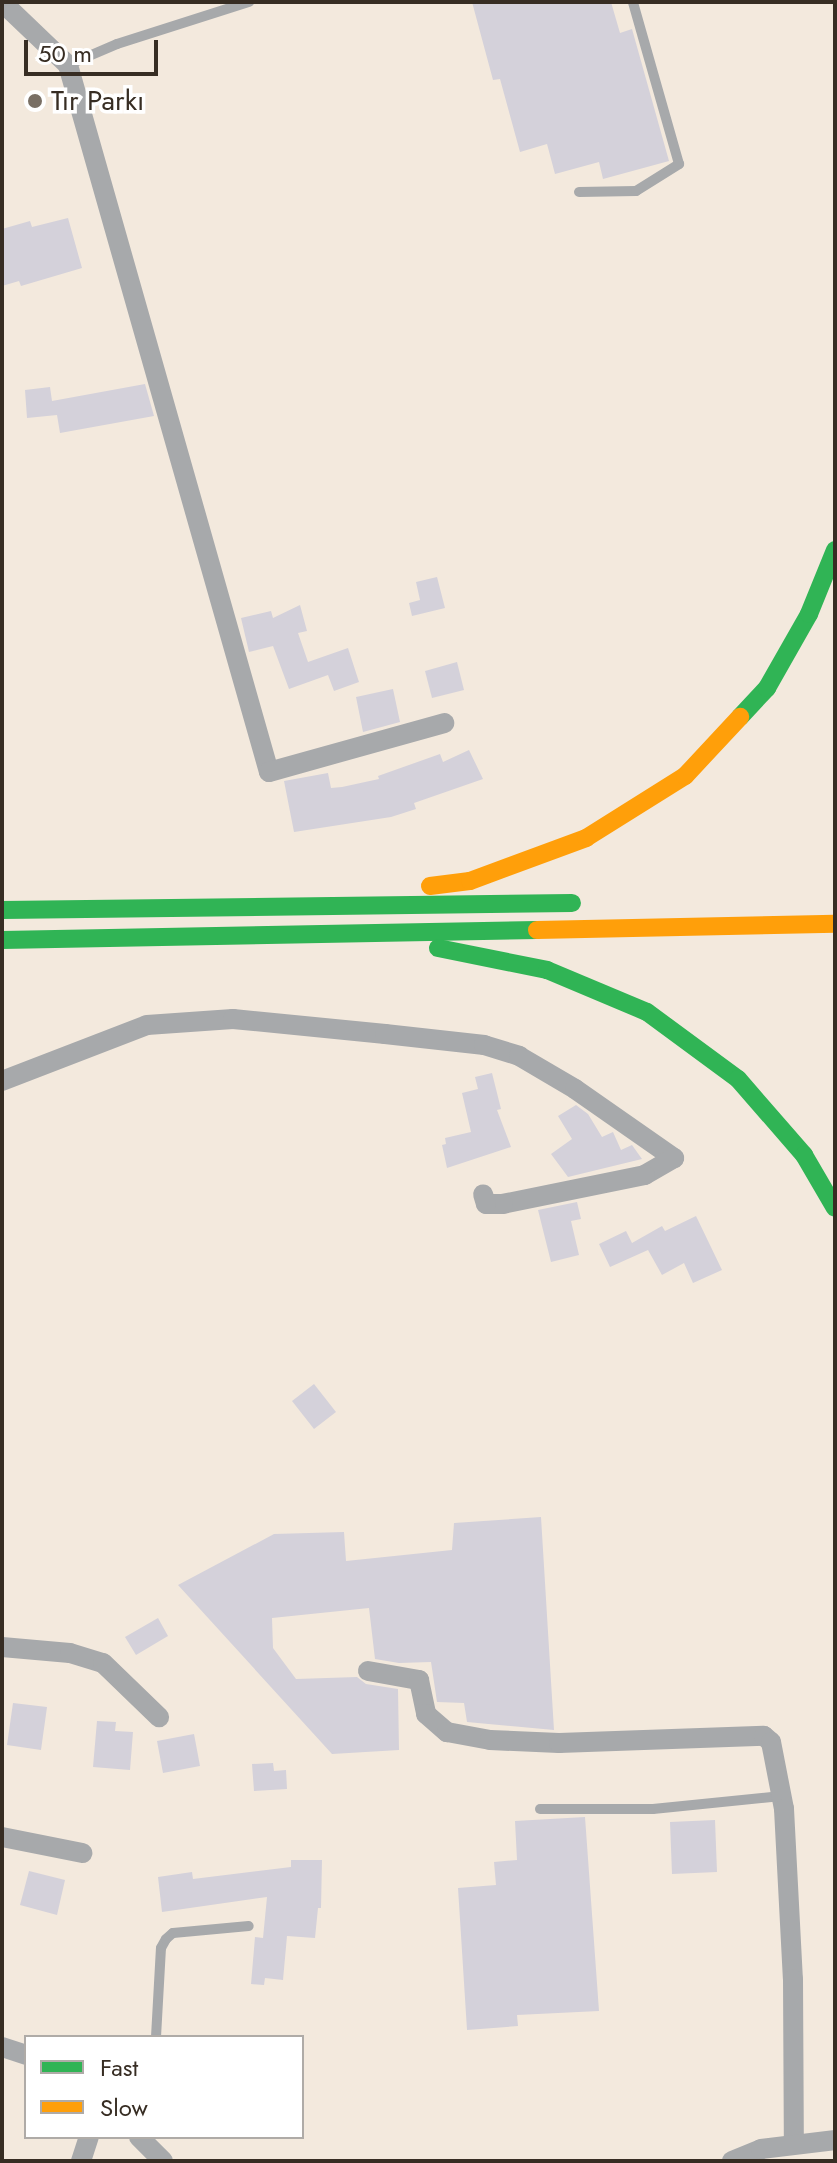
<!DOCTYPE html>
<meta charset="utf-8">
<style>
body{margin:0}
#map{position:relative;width:837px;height:2163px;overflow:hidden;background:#f3e9dd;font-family:Jost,sans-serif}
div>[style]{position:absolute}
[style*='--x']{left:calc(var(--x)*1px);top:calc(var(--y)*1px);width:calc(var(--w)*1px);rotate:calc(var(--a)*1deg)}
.building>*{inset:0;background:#d4d1da}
.lane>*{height:10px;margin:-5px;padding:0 5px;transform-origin:5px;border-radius:5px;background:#a7a9ab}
.street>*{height:20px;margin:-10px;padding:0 10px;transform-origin:10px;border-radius:10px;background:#a7a9ab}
.fast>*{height:18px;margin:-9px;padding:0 9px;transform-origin:9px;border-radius:9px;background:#30b455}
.slow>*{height:18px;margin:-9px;padding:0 9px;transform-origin:9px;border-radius:9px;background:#ff9f0a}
.dots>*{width:22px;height:22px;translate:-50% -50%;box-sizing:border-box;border:4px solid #fff;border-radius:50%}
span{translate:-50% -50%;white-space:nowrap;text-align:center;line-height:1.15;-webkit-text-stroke:7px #fff;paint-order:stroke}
.poi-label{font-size:28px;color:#372d23}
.left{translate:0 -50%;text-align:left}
.frame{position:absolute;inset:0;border:4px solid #372d23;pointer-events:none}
.legend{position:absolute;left:24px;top:2035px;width:280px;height:104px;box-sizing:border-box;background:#fff;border:2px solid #afaba7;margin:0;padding:10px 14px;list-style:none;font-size:24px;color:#372d23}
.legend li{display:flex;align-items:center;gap:16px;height:40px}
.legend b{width:40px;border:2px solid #afaba7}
.scale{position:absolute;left:24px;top:40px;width:134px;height:36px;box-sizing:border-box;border:4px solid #372d23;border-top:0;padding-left:10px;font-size:24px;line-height:28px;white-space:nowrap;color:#372d23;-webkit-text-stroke:6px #fff;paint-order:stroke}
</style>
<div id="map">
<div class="building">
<div style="clip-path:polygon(472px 2px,611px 2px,620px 33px,632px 29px,669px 161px,603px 179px,599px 162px,555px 174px,547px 144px,520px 152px,500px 79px,493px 80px)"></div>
<div style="clip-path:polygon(68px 218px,82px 268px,21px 286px,19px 281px,2px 286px,2px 229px,30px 221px,32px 227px)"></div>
<div style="clip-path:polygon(145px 384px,154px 416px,60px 433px,57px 415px,27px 418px,25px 390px,50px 387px,52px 401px)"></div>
<div style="clip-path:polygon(437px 577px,445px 608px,412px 616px,409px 603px,420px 600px,416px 582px)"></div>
<div style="clip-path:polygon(300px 605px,307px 631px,298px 633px,308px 662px,348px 648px,359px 682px,334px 691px,328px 675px,289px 689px,273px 646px,249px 652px,241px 618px,271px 611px,273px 618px)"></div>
<div style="clip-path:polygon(457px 662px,464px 690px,432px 698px,425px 671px)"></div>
<div style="clip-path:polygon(393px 689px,400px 722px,363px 732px,356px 697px)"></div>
<div style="clip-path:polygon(469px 750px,483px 779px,414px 803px,416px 809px,391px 817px,294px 832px,284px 781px,328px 773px,331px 788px,342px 787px,379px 779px,378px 776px,440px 754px,443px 762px)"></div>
<div style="clip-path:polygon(492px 1073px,501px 1109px,497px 1110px,511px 1147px,447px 1168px,442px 1145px,446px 1144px,445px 1138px,471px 1132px,462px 1093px,478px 1089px,475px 1077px)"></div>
<div style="clip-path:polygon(576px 1105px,588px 1114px,602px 1137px,613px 1132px,621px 1150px,632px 1145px,642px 1159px,568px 1177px,551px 1154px,572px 1139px,558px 1116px)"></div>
<div style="clip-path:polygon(577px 1202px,581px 1219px,571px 1221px,579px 1255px,551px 1262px,538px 1210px)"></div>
<div style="clip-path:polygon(696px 1216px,722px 1270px,693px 1283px,684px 1263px,662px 1275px,648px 1250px,610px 1267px,599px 1244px,626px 1231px,632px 1243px,662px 1226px,665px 1231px)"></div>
<div style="clip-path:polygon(314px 1384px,336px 1412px,314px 1429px,292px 1401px)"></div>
<div style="clip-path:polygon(541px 1517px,554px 1730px,467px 1722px,464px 1703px,437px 1702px,431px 1662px,399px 1663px,375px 1659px,369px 1608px,272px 1618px,273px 1648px,296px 1679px,357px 1677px,366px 1684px,398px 1689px,399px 1750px,332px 1754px,178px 1585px,274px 1534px,344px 1532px,346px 1561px,452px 1550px,454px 1523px)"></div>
<div style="clip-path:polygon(158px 1618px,168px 1636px,136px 1655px,125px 1637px)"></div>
<div style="clip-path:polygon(13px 1703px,47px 1707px,41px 1750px,7px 1745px)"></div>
<div style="clip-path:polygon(97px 1721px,116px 1722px,115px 1731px,133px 1732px,130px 1770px,93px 1767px)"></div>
<div style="clip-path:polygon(194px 1734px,200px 1766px,163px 1773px,157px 1741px)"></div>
<div style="clip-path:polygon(273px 1763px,274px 1771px,286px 1770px,287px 1789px,254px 1791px,252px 1764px)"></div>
<div style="clip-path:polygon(585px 1817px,599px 2011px,517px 2015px,518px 2026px,467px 2030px,458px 1888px,496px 1885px,494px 1862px,517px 1860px,515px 1821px)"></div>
<div style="clip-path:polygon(715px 1820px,717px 1872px,672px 1874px,670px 1822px)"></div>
<div style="clip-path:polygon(291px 1860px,322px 1860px,321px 1908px,318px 1908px,315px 1938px,287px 1936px,283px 1980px,265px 1978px,264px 1985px,251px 1984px,255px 1937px,263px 1938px,267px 1897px,162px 1912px,158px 1877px,192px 1872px,193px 1879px,291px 1867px)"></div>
<div style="clip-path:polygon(29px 1871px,65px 1880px,57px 1915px,20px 1905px)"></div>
</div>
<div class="lane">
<div style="--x:68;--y:65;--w:53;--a:-23.2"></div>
<div style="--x:117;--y:44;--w:139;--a:-17.7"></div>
<div style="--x:579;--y:192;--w:57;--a:-1"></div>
<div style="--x:636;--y:191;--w:51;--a:-32.1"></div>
<div style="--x:679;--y:164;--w:168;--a:-105.9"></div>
<div style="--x:540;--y:1809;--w:113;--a:0"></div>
<div style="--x:653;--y:1809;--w:129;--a:-5.8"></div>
<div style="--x:156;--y:2037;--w:89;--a:-86.8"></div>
<div style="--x:161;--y:1948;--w:10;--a:-61"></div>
<div style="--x:166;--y:1939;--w:9;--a:-41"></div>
<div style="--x:173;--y:1933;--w:76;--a:-5.3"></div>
</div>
<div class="street">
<div style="--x:2;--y:2;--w:91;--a:43.7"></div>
<div style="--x:68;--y:65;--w:735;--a:74.13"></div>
<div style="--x:269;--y:772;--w:182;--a:-15.6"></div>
<div style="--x:2;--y:1081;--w:155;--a:-21.1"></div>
<div style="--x:147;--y:1025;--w:86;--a:-4"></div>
<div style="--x:233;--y:1019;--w:153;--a:5.6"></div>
<div style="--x:385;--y:1034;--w:100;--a:6.3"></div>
<div style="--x:484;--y:1045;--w:37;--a:17"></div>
<div style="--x:519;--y:1056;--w:65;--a:30.5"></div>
<div style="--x:575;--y:1089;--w:121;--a:34.9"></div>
<div style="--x:674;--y:1158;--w:34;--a:150"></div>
<div style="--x:645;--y:1175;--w:145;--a:168.5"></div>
<div style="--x:503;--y:1204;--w:17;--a:180"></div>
<div style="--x:486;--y:1204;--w:10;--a:-107"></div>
<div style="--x:2;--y:1647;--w:68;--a:5"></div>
<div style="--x:70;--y:1653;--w:34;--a:17"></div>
<div style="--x:103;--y:1663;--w:78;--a:44"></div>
<div style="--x:368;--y:1671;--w:52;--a:10"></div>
<div style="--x:419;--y:1680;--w:35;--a:78"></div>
<div style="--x:426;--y:1714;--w:28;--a:41"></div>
<div style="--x:447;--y:1732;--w:44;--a:10.5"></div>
<div style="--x:490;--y:1740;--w:69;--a:2.5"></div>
<div style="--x:559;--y:1743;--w:205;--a:-2"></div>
<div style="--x:764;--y:1736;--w:9;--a:41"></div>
<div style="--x:771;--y:1742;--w:68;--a:79"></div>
<div style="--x:784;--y:1809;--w:170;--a:87"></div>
<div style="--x:793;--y:1979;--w:164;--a:89.7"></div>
<div style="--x:2;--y:1837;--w:82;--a:11.3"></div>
<div style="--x:2;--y:2047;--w:25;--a:18"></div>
<div style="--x:139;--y:2137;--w:34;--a:45"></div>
<div style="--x:81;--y:2161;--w:25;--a:-72"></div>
<div style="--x:732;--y:2161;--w:31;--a:-22"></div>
<div style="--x:761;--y:2149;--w:75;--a:-6.9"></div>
</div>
<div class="fast">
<div style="--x:740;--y:717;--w:40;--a:-47"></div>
<div style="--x:767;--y:688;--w:85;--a:-60.4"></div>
<div style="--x:809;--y:614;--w:69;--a:-67.9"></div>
<div style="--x:2;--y:910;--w:570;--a:-0.7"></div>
<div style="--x:2;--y:940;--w:535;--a:-1.07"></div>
<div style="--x:438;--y:948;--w:111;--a:11.4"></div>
<div style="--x:547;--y:970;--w:108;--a:22.8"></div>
<div style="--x:647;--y:1012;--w:113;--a:36.4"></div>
<div style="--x:738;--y:1079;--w:101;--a:49"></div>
<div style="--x:804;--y:1155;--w:61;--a:59.7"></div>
</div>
<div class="slow">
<div style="--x:430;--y:886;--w:40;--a:-7.1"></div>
<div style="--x:470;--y:881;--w:124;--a:-20.3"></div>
<div style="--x:586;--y:838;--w:117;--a:-32.1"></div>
<div style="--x:685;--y:776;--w:81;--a:-47"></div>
<div style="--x:537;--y:930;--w:298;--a:-1.2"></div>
</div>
<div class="dots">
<div style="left:35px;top:101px;background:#796f64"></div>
</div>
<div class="poi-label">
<span class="left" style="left:51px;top:101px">Tır Parkı</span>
</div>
<div class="frame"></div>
<ul class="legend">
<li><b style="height:10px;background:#30b455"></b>Fast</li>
<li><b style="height:10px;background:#ff9f0a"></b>Slow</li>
</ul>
<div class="scale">50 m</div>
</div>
